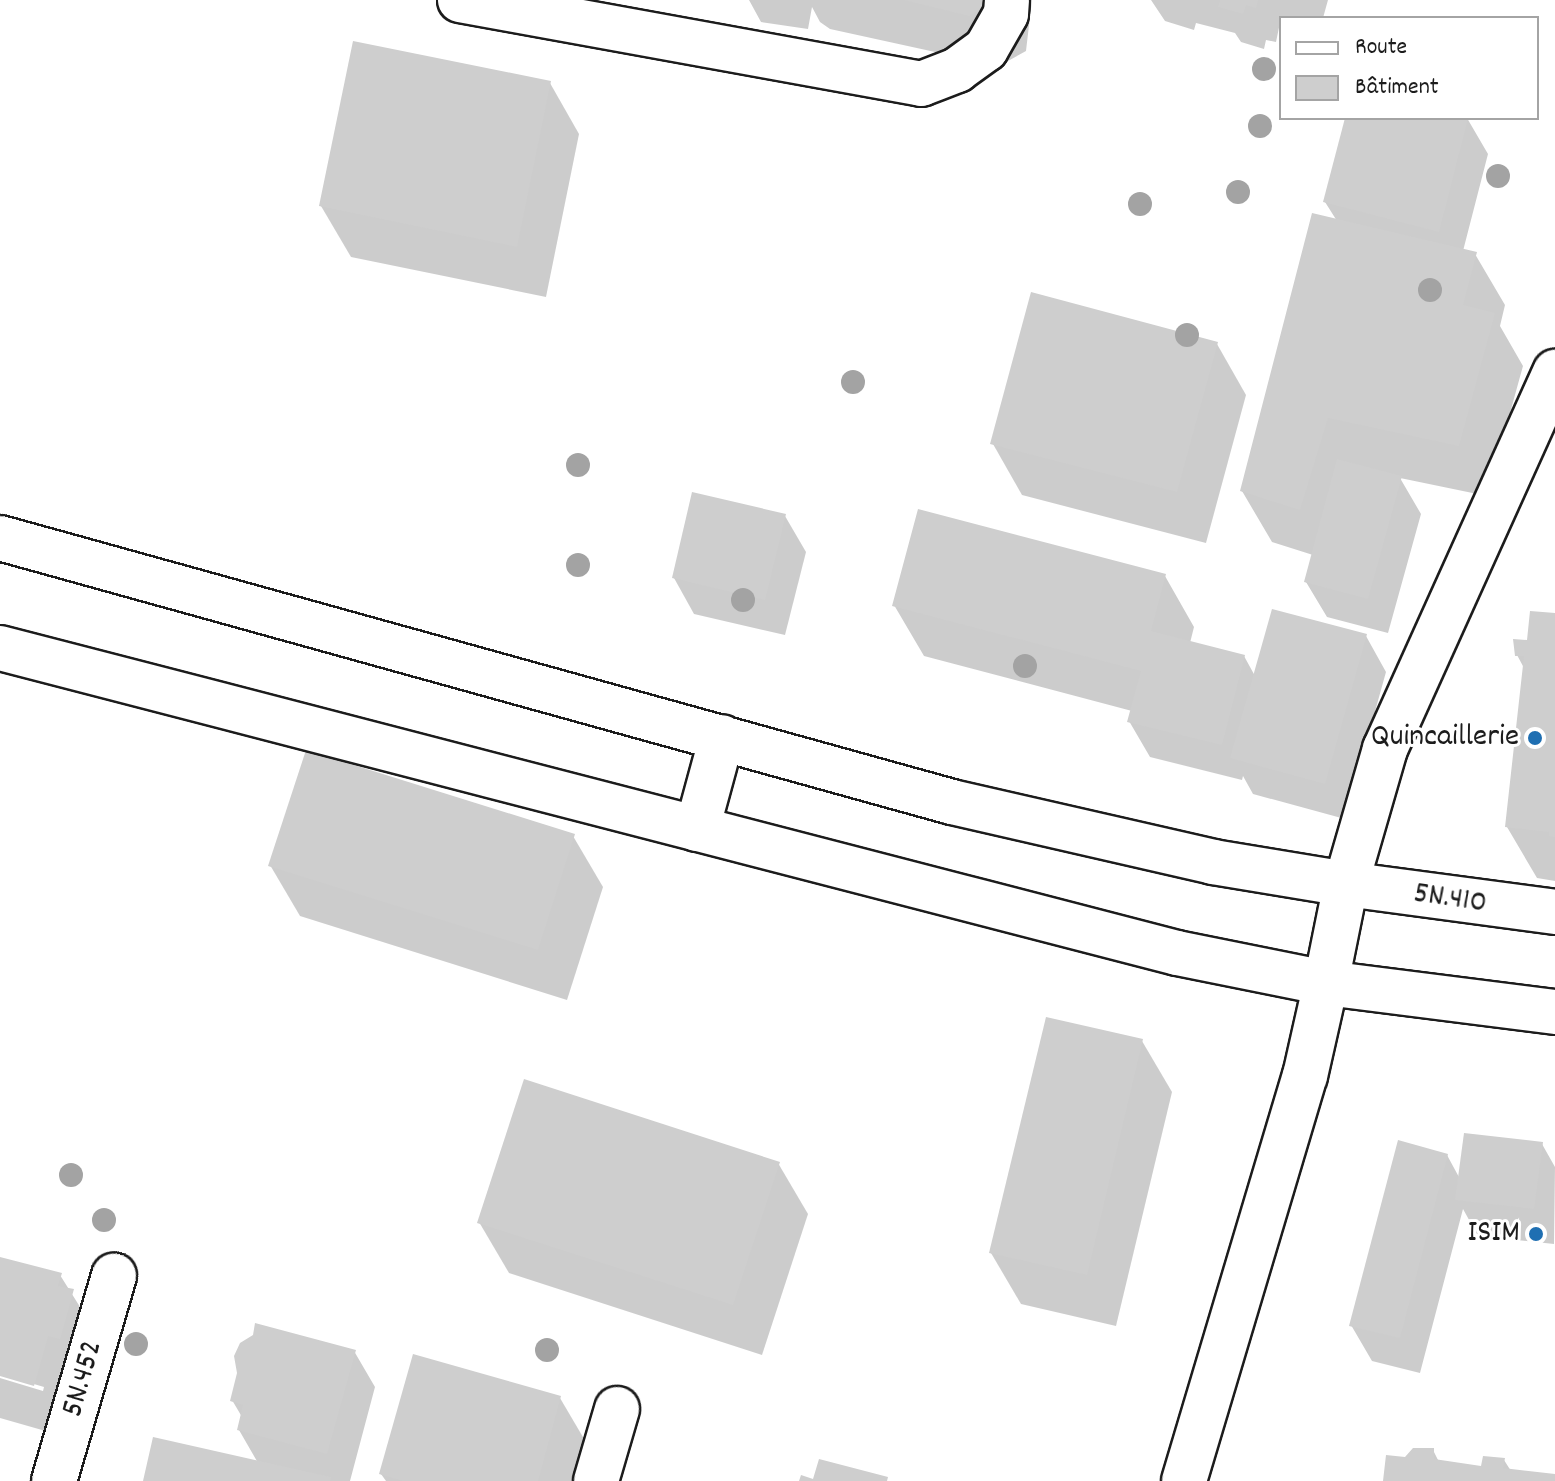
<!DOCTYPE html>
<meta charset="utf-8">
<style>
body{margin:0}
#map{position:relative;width:1555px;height:1481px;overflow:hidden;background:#fff;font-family:Dekko,sans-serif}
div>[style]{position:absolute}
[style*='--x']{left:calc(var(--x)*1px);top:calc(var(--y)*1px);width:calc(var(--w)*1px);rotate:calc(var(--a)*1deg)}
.shadow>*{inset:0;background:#0003}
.building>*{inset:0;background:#cecece}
.roads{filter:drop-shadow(2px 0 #1c1c1c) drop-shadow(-2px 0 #1c1c1c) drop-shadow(0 2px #1c1c1c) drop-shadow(0 -2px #1c1c1c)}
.street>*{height:44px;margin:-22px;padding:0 22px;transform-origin:22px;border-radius:22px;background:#fff}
.secondary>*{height:44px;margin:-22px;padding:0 22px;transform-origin:22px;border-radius:22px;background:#fff}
.trees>*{width:24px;height:24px;margin:-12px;border-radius:50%;background:#a3a3a3}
.dots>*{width:22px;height:22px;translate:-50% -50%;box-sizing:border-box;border:4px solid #fff;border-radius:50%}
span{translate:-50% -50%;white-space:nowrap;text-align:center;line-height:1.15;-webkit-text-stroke:6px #fff;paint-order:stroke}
.poi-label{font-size:32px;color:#1c1c1c}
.right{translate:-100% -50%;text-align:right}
.street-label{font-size:32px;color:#1c1c1c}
.legend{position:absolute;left:1279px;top:16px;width:260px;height:104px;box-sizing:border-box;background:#fff;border:2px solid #a4a4a4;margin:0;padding:10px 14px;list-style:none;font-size:24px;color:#1c1c1c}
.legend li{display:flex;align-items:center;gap:16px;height:40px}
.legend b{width:40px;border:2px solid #a4a4a4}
</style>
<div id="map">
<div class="shadow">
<div style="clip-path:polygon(749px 0,1032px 0,1026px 51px,999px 66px,830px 29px,820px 22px,812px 7px,808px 29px,761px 22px)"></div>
<div style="clip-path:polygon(1151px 0,1328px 0,1323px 18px,1281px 18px,1276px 42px,1266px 40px,1264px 49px,1241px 42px,1235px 33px,1196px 23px,1194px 30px,1165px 21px)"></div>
<div style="clip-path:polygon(550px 83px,579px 134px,546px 297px,351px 257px,321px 206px)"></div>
<div style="clip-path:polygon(1347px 118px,1467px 118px,1488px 154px,1463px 251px,1475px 254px,1505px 305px,1500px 326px,1523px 366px,1487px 496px,1400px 478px,1421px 514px,1388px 633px,1327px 617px,1306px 582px,1313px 555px,1272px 542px,1242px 491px,1337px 221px,1325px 202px)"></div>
<div style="clip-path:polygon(1217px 344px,1246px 395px,1206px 543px,1022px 495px,993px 444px)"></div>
<div style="clip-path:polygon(785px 516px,806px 552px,785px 635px,694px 614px,674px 578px)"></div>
<div style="clip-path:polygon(1165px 576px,1194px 627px,1190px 643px,1244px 656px,1255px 676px,1366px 636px,1386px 672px,1345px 819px,1253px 794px,1243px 776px,1242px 780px,1150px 757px,1129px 721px,1132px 711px,924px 656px,894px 605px)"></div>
<div style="clip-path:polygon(1555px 615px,1555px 881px,1537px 878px,1507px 827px,1524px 668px,1517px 655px)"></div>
<div style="clip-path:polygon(573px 836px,603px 887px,567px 1000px,300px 916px,270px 865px)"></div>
<div style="clip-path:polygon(1142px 1041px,1172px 1092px,1116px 1326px,1021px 1304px,991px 1253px)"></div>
<div style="clip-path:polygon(1542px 1144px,1555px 1167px,1554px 1244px,1478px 1236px,1463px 1209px,1420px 1373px,1372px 1361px,1351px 1325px,1447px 1155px,1460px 1179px)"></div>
<div style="clip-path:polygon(778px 1163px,808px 1214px,762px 1355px,509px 1273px,479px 1222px)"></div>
<div style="clip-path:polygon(0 1259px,60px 1275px,102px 1342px,63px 1436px,0 1418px,0 1378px,43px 1391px,44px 1387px,0 1374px)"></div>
<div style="clip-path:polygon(354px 1351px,375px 1387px,350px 1481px,145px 1481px,258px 1463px,239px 1430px,242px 1417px,232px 1400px)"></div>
<div style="clip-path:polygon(560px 1398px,590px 1449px,581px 1481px,386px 1481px,381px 1474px)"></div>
<div style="clip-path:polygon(1433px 1450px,1439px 1462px,1482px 1468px,1504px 1460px,1511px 1471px,1555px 1476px,1555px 1481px,1385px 1481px,1406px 1459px)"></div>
</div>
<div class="building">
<div style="clip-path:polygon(904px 0,997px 0,969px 16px)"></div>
<div style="clip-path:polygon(1220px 0,1258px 0,1256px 8px,1246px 5px,1243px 14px,1218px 7px)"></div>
<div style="clip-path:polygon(353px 41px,551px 81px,517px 247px,319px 206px)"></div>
<div style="clip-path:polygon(1345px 118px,1468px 118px,1439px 232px,1323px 202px)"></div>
<div style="clip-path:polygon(1312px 213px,1477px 252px,1463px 305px,1495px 313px,1459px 446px,1328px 418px,1300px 510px,1240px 491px)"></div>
<div style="clip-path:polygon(1031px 292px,1218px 342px,1177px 492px,990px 444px)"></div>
<div style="clip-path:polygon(1337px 459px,1402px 476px,1368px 599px,1304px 582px)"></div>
<div style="clip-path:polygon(692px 492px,786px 514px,765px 600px,672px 578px)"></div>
<div style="clip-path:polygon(918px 509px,1166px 574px,1151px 631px,1245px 655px,1222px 745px,1127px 722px,1141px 671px,892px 606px)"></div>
<div style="clip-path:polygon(1272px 609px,1367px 634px,1325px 784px,1230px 758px)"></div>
<div style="clip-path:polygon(1530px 611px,1555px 613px,1555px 837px,1549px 836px,1549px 832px,1505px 827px,1524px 656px,1515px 656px,1513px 639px,1527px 640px)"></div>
<div style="clip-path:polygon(306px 750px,575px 834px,538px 950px,268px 866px)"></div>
<div style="clip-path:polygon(1046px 1017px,1143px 1039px,1087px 1275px,989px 1253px)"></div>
<div style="clip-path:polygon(524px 1079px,780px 1162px,733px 1305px,477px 1223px)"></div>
<div style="clip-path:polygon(1464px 1133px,1543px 1142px,1534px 1209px,1455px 1200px)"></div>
<div style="clip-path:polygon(1398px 1140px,1448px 1154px,1400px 1338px,1349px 1326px)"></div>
<div style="clip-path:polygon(0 1257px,62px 1273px,58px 1286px,74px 1289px,60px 1339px,48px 1336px,34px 1386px,0 1376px)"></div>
<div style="clip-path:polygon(255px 1323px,356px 1350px,327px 1454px,237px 1430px,243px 1405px,230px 1401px,237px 1373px,234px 1356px,240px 1343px,253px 1335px)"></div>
<div style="clip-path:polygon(413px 1354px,561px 1396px,538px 1481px,403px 1481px,379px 1474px)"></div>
<div style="clip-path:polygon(153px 1437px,331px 1477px,330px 1481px,143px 1481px)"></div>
<div style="clip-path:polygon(1413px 1448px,1434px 1448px,1434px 1459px,1481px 1466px,1483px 1456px,1505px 1458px,1503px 1468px,1555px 1474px,1555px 1481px,1383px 1481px,1386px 1455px,1405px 1457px)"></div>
<div style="clip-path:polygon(819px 1459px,888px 1477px,887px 1481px,799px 1481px,801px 1475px,813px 1479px)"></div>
</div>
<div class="roads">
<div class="street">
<div style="--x:460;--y:0;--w:469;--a:10.3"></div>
<div style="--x:921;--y:84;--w:39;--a:-21"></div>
<div style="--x:957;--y:70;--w:36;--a:-36"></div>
<div style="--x:986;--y:49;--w:40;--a:-60.3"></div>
<div style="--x:1006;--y:14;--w:14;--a:-86"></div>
<div style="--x:54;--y:1481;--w:214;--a:-73.7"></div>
<div style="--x:596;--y:1481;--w:75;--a:-73.7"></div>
<div style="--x:1184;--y:1481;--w:423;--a:-73.4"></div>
<div style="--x:1305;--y:1076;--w:95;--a:-77.3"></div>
</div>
<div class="secondary">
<div style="--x:0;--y:538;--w:988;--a:15.5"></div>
<div style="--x:952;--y:802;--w:268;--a:12.9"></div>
<div style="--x:1213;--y:862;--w:135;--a:9.4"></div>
<div style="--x:1346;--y:884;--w:211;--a:7.6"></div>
<div style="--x:0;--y:648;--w:1216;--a:14.53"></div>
<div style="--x:1177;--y:953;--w:152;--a:11.4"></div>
<div style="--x:1326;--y:983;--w:231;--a:7.2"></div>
<div style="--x:697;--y:829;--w:95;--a:-74.8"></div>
<div style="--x:1326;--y:983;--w:101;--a:-78.6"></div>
<div style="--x:1346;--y:884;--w:141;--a:-73.9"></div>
<div style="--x:1385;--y:749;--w:414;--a:-65.7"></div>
</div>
</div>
<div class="trees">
<div style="left:1264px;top:69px"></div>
<div style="left:1260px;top:126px"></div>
<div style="left:1498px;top:176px"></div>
<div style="left:1238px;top:192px"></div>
<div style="left:1140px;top:204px"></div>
<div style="left:1430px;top:290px"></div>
<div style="left:1187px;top:335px"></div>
<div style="left:853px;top:382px"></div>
<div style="left:578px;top:465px"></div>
<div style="left:578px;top:565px"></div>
<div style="left:743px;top:600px"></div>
<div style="left:1025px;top:666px"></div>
<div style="left:71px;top:1175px"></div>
<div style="left:104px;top:1220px"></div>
<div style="left:136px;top:1344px"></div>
<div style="left:547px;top:1350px"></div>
</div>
<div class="dots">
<div style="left:1535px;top:738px;background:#1f6fb2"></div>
<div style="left:1536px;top:1234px;background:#1f6fb2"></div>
</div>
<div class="poi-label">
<span class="right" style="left:1519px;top:738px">Quincaillerie</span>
<span class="right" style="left:1520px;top:1234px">ISIM</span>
</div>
<div class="street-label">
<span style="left:1450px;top:900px;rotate:8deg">5N.410</span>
<span style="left:84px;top:1379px;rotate:-74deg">5N.452</span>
</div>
<ul class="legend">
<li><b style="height:10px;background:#fff"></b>Route</li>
<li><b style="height:22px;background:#cecece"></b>Bâtiment</li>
</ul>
</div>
